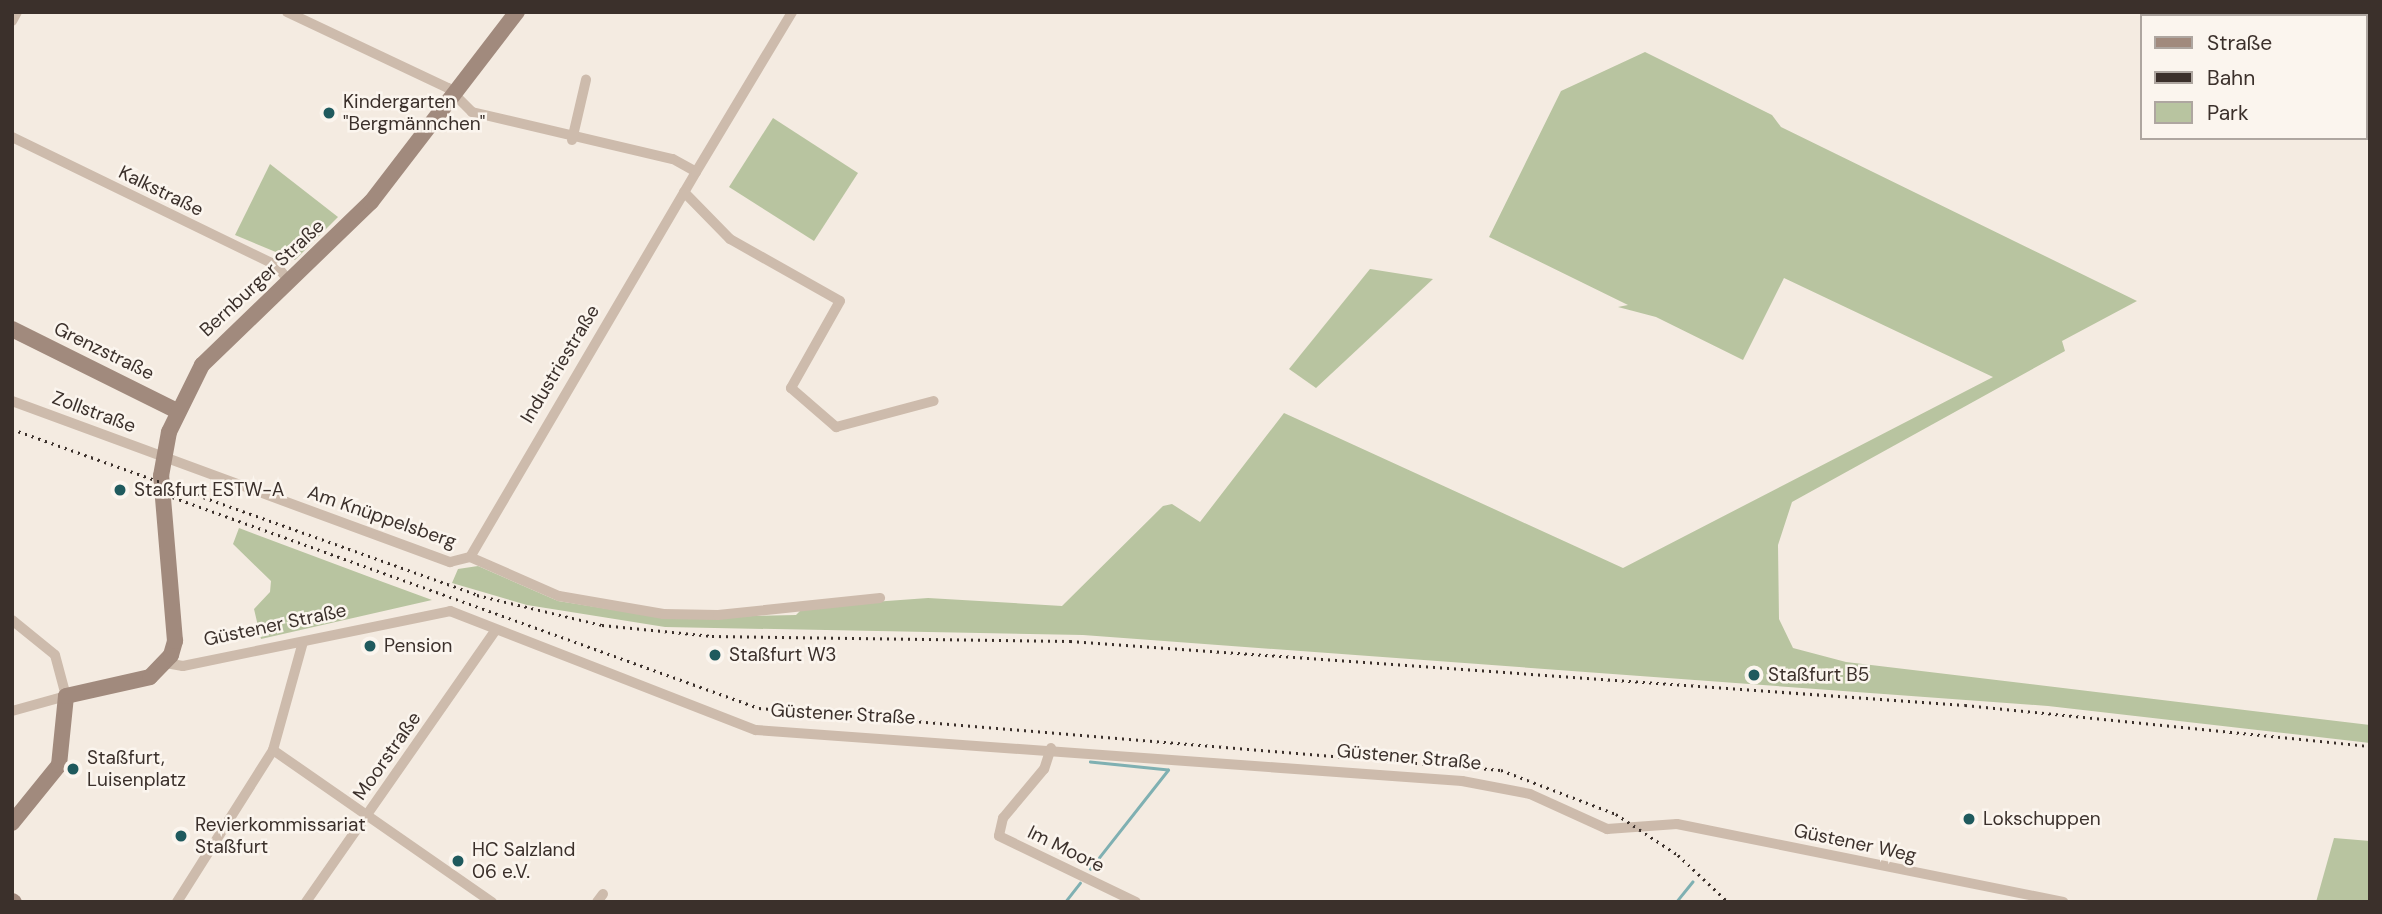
<!DOCTYPE html>
<meta charset="utf-8">
<style>
body{margin:0}
#map{position:relative;width:2382px;height:914px;overflow:hidden;background:#f4ebe1;font-family:"DM Sans",sans-serif}
div>[style]{position:absolute}
[style*='--x']{left:calc(var(--x)*1px);top:calc(var(--y)*1px);width:calc(var(--w)*1px);rotate:calc(var(--a)*1deg)}
.green>*{inset:0;background:#b8c4a0}
.stream>*{height:2.5px;margin:-1.25px;padding:0 1.25px;transform-origin:1.25px;border-radius:1.25px;background:#7fb0b2}
.minor>*{height:10px;margin:-5px;padding:0 5px;transform-origin:5px;border-radius:5px;background:#cdbbac}
.secondary>*{height:16px;margin:-8px;padding:0 8px;transform-origin:8px;border-radius:8px;background:#a18a7d}
.rail>*{height:2.5px;margin-top:-1.25px;transform-origin:0;background:repeating-linear-gradient(90deg,#3b302b 0 2px,transparent 0 7px)}
.dots>*{width:19px;height:19px;translate:-50% -50%;box-sizing:border-box;border:4px solid #fbf5ee;border-radius:50%}
span{translate:-50% -50%;white-space:nowrap;text-align:center;line-height:1.15;-webkit-text-stroke:5px #fbf5ee;paint-order:stroke}
.poi-label{font-size:19px;color:#3b302b}
.left{translate:0 -50%;text-align:left}
.street-label{font-size:19px;color:#3b302b}
.frame{position:absolute;inset:0;border:14px solid #3b302b;pointer-events:none}
.legend{position:absolute;left:2140px;top:14px;width:228px;height:126px;box-sizing:border-box;background:#fbf5ee;border:2px solid #aea6a0;margin:0;padding:9px 12px;list-style:none;font-size:21px;color:#3b302b}
.legend li{display:flex;align-items:center;gap:14px;height:35px}
.legend b{width:35px;border:2px solid #aea6a0}
</style>
<div id="map">
<div class="green">
<div style="clip-path:polygon(1645px 52px,1772px 115px,1781px 127px,2137px 301px,2062px 341px,2065px 351px,1792px 502px,1778px 545px,1779px 619px,1793px 648px,1846px 662px,2370px 725px,2370px 743px,2048px 706px,1083px 635px,665px 627px,527px 605px,452px 583px,458px 569px,478px 566px,558px 601px,665px 618px,796px 615px,804px 607px,928px 598px,1062px 606px,1163px 506px,1172px 504px,1200px 522px,1284px 413px,1623px 568px,1993px 377px,1784px 278px,1743px 360px,1656px 317px,1618px 307px,1628px 305px,1489px 237px,1561px 91px)"></div>
<div style="clip-path:polygon(773px 118px,858px 173px,814px 241px,729px 187px)"></div>
<div style="clip-path:polygon(270px 164px,338px 217px,295px 260px,235px 235px)"></div>
<div style="clip-path:polygon(1370px 269px,1433px 279px,1316px 388px,1289px 369px)"></div>
<div style="clip-path:polygon(239px 528px,383px 582px,432px 600px,261px 639px,254px 609px,270px 592px,271px 581px,233px 544px)"></div>
<div style="clip-path:polygon(2334px 838px,2370px 841px,2370px 902px,2316px 902px)"></div>
</div>
<div class="stream">
<div style="--x:1090;--y:869;--w:126;--a:-51.8"></div>
<div style="--x:1168;--y:770;--w:78;--a:-174.1"></div>
<div style="--x:1065;--y:902;--w:24;--a:-52"></div>
<div style="--x:1676;--y:902;--w:26;--a:-51"></div>
</div>
<div class="minor">
<div style="--x:287;--y:12;--w:178;--a:25.3"></div>
<div style="--x:448;--y:88;--w:34;--a:45"></div>
<div style="--x:472;--y:112;--w:206;--a:13.2"></div>
<div style="--x:673;--y:159;--w:26;--a:29"></div>
<div style="--x:696;--y:172;--w:446;--a:120.4"></div>
<div style="--x:12;--y:21;--w:10;--a:-61"></div>
<div style="--x:12;--y:137;--w:293;--a:25.9"></div>
<div style="--x:276;--y:265;--w:21;--a:51"></div>
<div style="--x:572;--y:140;--w:62;--a:-76.9"></div>
<div style="--x:696;--y:172;--w:187;--a:-59"></div>
<div style="--x:684;--y:192;--w:66;--a:45.6"></div>
<div style="--x:730;--y:239;--w:126;--a:29.4"></div>
<div style="--x:840;--y:301;--w:100;--a:119.4"></div>
<div style="--x:791;--y:388;--w:60;--a:40.9"></div>
<div style="--x:836;--y:427;--w:101;--a:-14.9"></div>
<div style="--x:12;--y:401;--w:467;--a:20.2"></div>
<div style="--x:450;--y:562;--w:21;--a:-14"></div>
<div style="--x:470;--y:557;--w:97;--a:23.7"></div>
<div style="--x:559;--y:596;--w:106;--a:9.8"></div>
<div style="--x:663;--y:614;--w:55;--a:1"></div>
<div style="--x:718;--y:615;--w:163;--a:-6"></div>
<div style="--x:12;--y:620;--w:55;--a:39.1"></div>
<div style="--x:55;--y:655;--w:42;--a:75"></div>
<div style="--x:66;--y:696;--w:56;--a:164.5"></div>
<div style="--x:166;--y:663;--w:17;--a:10"></div>
<div style="--x:183;--y:666;--w:273;--a:-11.6"></div>
<div style="--x:450;--y:611;--w:328;--a:21.3"></div>
<div style="--x:756;--y:730;--w:708;--a:4.13"></div>
<div style="--x:1462;--y:781;--w:69;--a:10.8"></div>
<div style="--x:1530;--y:794;--w:85;--a:24.4"></div>
<div style="--x:1607;--y:829;--w:70;--a:-4.1"></div>
<div style="--x:1677;--y:824;--w:394;--a:11.4"></div>
<div style="--x:1051;--y:748;--w:22;--a:108"></div>
<div style="--x:1044;--y:769;--w:64;--a:129.9"></div>
<div style="--x:1003;--y:818;--w:18;--a:103"></div>
<div style="--x:999;--y:836;--w:152;--a:25.7"></div>
<div style="--x:273;--y:750;--w:267;--a:34.8"></div>
<div style="--x:177;--y:902;--w:180;--a:-57.7"></div>
<div style="--x:273;--y:750;--w:112;--a:-74.5"></div>
<div style="--x:306;--y:902;--w:332;--a:-55.1"></div>
<div style="--x:597;--y:902;--w:10;--a:-53"></div>
</div>
<div class="secondary">
<div style="--x:12;--y:329;--w:184;--a:26.4"></div>
<div style="--x:12;--y:823;--w:75;--a:-51"></div>
<div style="--x:59;--y:765;--w:69;--a:-84.2"></div>
<div style="--x:66;--y:696;--w:86;--a:-12.7"></div>
<div style="--x:150;--y:677;--w:30;--a:-46"></div>
<div style="--x:171;--y:655;--w:15;--a:-74"></div>
<div style="--x:175;--y:641;--w:166;--a:-94.8"></div>
<div style="--x:161;--y:476;--w:45;--a:-79.7"></div>
<div style="--x:169;--y:432;--w:75;--a:-63.8"></div>
<div style="--x:202;--y:365;--w:235;--a:-44"></div>
<div style="--x:371;--y:202;--w:240;--a:-52.5"></div>
<div style="--x:12;--y:901;--w:2;--a:27"></div>
</div>
<div class="rail">
<div style="--x:12;--y:429;--w:494;--a:19.6"></div>
<div style="--x:477;--y:595;--w:129;--a:13.5"></div>
<div style="--x:602;--y:625;--w:111;--a:5.7"></div>
<div style="--x:712;--y:636;--w:358;--a:0.8"></div>
<div style="--x:1070;--y:641;--w:897;--a:4.09"></div>
<div style="--x:1965;--y:705;--w:407;--a:5.8"></div>
<div style="--x:153;--y:490;--w:644;--a:19.79"></div>
<div style="--x:759;--y:708;--w:745;--a:4.78"></div>
<div style="--x:1501;--y:770;--w:123;--a:20.9"></div>
<div style="--x:1616;--y:814;--w:74;--a:33.5"></div>
<div style="--x:1678;--y:855;--w:69;--a:43.2"></div>
</div>
<div class="dots">
<div style="left:329px;top:113px;background:#1f5a5e"></div>
<div style="left:120px;top:490px;background:#1f5a5e"></div>
<div style="left:370px;top:646px;background:#1f5a5e"></div>
<div style="left:715px;top:655px;background:#1f5a5e"></div>
<div style="left:1754px;top:675px;background:#1f5a5e"></div>
<div style="left:73px;top:769px;background:#1f5a5e"></div>
<div style="left:1969px;top:819px;background:#1f5a5e"></div>
<div style="left:181px;top:836px;background:#1f5a5e"></div>
<div style="left:458px;top:861px;background:#1f5a5e"></div>
</div>
<div class="poi-label">
<span class="left" style="left:343px;top:113px">Kindergarten<br>"Bergmännchen"</span>
<span class="left" style="left:134px;top:490px">Staßfurt ESTW-A</span>
<span class="left" style="left:384px;top:646px">Pension</span>
<span class="left" style="left:729px;top:655px">Staßfurt W3</span>
<span class="left" style="left:1768px;top:675px">Staßfurt B5</span>
<span class="left" style="left:87px;top:769px">Staßfurt,<br>Luisenplatz</span>
<span class="left" style="left:1983px;top:819px">Lokschuppen</span>
<span class="left" style="left:195px;top:836px">Revierkommissariat<br>Staßfurt</span>
<span class="left" style="left:472px;top:861px">HC Salzland<br>06 e.V.</span>
</div>
<div class="street-label">
<span style="left:161px;top:191px;rotate:26deg">Kalkstraße</span>
<span style="left:262px;top:278px;rotate:-43deg">Bernburger Straße</span>
<span style="left:104px;top:351px;rotate:26deg">Grenzstraße</span>
<span style="left:560px;top:364px;rotate:-59deg">Industriestraße</span>
<span style="left:94px;top:412px;rotate:20deg">Zollstraße</span>
<span style="left:382px;top:517px;rotate:19deg">Am Knüppelsberg</span>
<span style="left:275px;top:625px;rotate:-12deg">Güstener Straße</span>
<span style="left:843px;top:714px;rotate:3deg">Güstener Straße</span>
<span style="left:387px;top:756px;rotate:-55deg">Moorstraße</span>
<span style="left:1409px;top:757px;rotate:5deg">Güstener Straße</span>
<span style="left:1855px;top:843px;rotate:12deg">Güstener Weg</span>
<span style="left:1066px;top:849px;rotate:26deg">Im Moore</span>
</div>
<div class="frame"></div>
<ul class="legend">
<li><b style="height:9px;background:#a18a7d"></b>Straße</li>
<li><b style="height:9px;background:#3b302b"></b>Bahn</li>
<li><b style="height:19px;background:#b8c4a0"></b>Park</li>
</ul>
</div>
